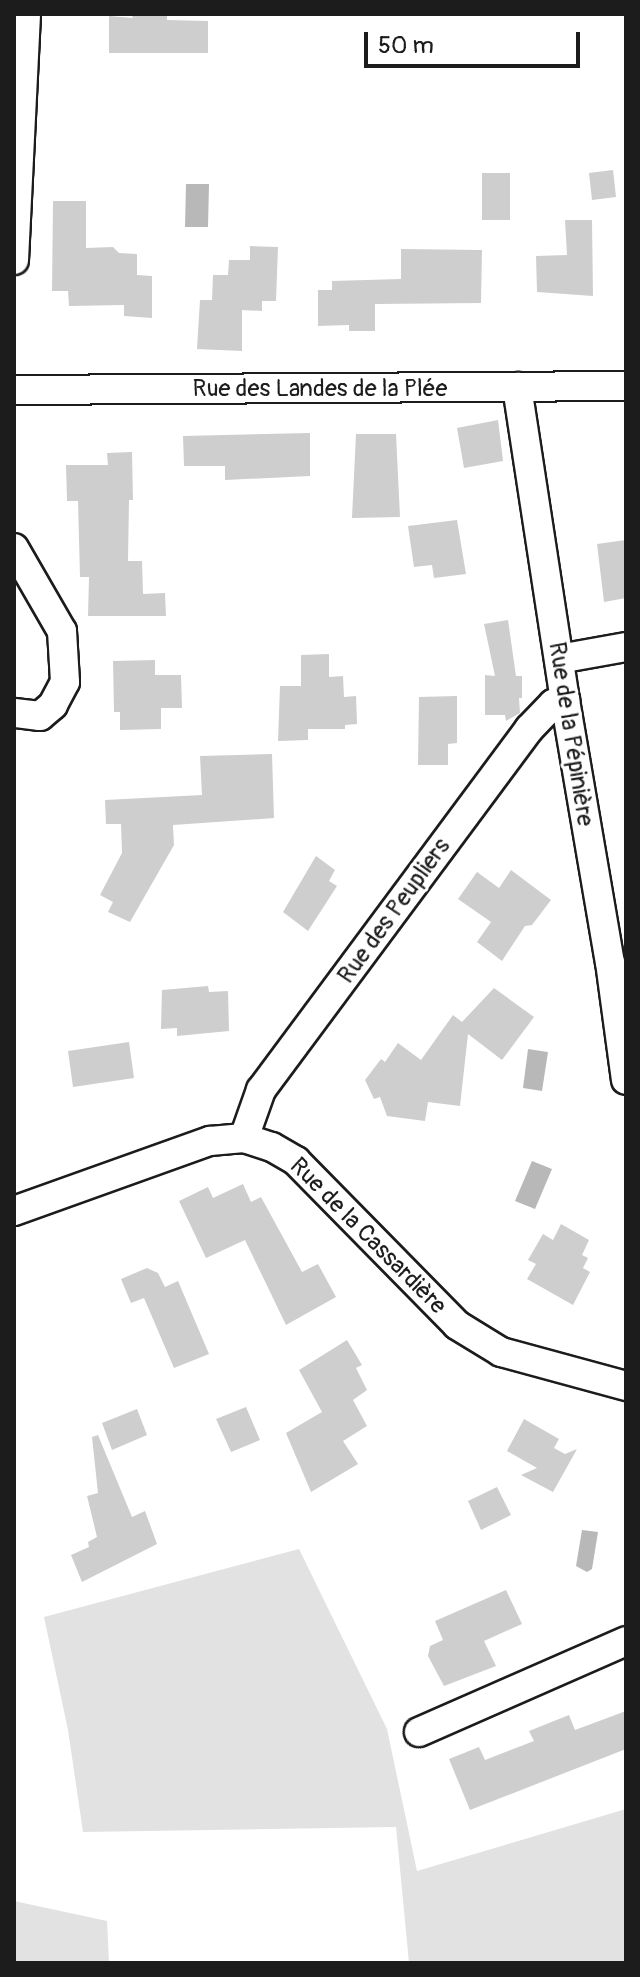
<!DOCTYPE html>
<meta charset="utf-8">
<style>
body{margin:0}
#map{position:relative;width:640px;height:1977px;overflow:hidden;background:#fff;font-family:Pangolin,sans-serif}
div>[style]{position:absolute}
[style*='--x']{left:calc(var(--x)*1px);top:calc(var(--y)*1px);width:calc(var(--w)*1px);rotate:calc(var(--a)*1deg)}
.green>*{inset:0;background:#e2e2e2}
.water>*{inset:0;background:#b8b8b8}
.building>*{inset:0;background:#cecece}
.roads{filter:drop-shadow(2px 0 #1c1c1c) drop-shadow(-2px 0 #1c1c1c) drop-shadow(0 2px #1c1c1c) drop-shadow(0 -2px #1c1c1c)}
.minor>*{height:28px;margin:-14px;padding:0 14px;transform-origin:14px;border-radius:14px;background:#fff}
span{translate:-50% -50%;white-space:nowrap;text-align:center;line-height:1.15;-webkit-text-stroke:6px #fff;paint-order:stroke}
.street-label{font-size:24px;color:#1c1c1c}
.frame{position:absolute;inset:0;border:16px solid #1c1c1c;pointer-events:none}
.scale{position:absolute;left:364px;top:32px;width:216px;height:36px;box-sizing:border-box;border:4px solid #1c1c1c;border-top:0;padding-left:10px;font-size:24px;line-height:28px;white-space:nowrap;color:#1c1c1c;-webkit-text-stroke:6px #fff;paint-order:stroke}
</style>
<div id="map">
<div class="green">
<div style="clip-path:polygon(299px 1549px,387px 1729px,417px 1871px,626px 1809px,626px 1963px,409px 1963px,396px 1827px,83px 1832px,68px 1730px,44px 1617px)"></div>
<div style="clip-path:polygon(14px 1901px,107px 1921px,109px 1963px,14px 1963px)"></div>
</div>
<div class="water">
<div style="clip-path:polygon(186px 184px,209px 184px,208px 227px,185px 227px)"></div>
<div style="clip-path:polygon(528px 1049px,548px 1052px,542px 1091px,523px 1088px)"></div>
<div style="clip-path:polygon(532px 1161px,552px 1169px,535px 1209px,515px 1201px)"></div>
<div style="clip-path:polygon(582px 1530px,598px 1532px,592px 1569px,587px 1572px,576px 1566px)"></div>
</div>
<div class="building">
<div style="clip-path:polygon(131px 14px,167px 14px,167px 20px,208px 21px,208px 53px,109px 53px,109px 16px,133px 18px)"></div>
<div style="clip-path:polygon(613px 170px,616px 197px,592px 200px,589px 173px)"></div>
<div style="clip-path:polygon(482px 173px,510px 173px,510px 220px,482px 220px)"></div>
<div style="clip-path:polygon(53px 201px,86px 201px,86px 248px,113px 247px,119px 253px,137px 254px,137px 275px,152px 276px,152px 318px,124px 316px,124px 305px,69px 306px,68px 291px,52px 291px)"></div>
<div style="clip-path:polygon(565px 220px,592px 220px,593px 296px,537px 292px,536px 256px,567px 255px)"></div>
<div style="clip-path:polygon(250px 246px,278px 247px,276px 301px,262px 301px,262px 311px,242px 310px,242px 351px,197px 349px,200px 300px,212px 300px,213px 275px,228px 275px,229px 260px,250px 260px)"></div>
<div style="clip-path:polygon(401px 249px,482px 250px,481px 303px,375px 304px,375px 331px,349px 331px,349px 325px,318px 326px,318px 290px,332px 290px,332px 281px,401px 279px)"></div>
<div style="clip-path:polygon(498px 420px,503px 461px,464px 468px,457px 428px)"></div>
<div style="clip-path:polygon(310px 433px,310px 476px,225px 480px,225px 466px,184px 466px,183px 436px)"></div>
<div style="clip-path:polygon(356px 434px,396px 434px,400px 517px,352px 518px)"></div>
<div style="clip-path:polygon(132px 452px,133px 500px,129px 500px,128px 561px,142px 561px,143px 594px,165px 593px,166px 616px,88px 616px,89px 577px,80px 577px,78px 501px,67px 501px,66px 465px,108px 465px,107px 453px)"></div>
<div style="clip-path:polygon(457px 520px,466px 574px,434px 578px,432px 565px,414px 567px,408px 526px)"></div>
<div style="clip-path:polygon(626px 540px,626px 598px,604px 602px,597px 544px)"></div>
<div style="clip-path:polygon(508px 620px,516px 676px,522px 676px,522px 698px,519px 698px,520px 713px,506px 721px,505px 715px,485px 715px,485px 675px,495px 676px,484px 624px)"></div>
<div style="clip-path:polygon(329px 654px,329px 677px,343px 676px,344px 697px,356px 696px,357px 724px,345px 725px,345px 729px,308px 729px,308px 740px,278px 741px,280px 686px,301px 686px,301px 655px)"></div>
<div style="clip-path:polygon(155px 660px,155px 675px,181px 675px,182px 708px,161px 708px,161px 729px,120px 730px,120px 712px,114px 712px,113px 661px)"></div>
<div style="clip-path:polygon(457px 696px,457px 743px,448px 744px,448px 765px,418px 765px,419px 697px)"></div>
<div style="clip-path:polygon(272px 754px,274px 818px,173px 825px,174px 845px,130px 922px,108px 912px,113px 902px,100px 895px,122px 853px,121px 824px,106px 824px,105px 800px,202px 795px,200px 756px)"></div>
<div style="clip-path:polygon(316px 856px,335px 870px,329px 881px,337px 886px,308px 931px,283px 912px)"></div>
<div style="clip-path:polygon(511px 870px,551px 900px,532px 925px,525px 926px,502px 961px,477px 942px,491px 922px,458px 899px,477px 872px,499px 888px)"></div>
<div style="clip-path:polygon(208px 986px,209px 992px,228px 991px,229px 1031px,177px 1036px,177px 1028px,161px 1029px,162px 990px)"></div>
<div style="clip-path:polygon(494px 988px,534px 1017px,502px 1060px,468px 1034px,460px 1106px,428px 1102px,425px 1121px,387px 1116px,380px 1097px,374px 1099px,365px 1080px,381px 1059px,385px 1062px,398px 1043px,421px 1060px,453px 1015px,462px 1022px)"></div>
<div style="clip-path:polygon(129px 1042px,134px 1078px,73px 1087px,68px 1051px)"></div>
<div style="clip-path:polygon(243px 1184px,251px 1202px,261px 1197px,302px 1272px,318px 1264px,336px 1297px,286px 1325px,245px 1240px,206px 1258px,179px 1201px,208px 1187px,213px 1198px)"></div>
<div style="clip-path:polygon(561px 1224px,589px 1240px,582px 1255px,588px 1258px,583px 1268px,590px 1272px,573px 1305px,527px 1279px,536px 1264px,528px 1260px,543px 1234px,553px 1240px)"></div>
<div style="clip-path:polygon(147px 1268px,158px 1273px,165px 1287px,178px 1281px,209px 1354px,174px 1368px,144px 1298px,131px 1303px,121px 1279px)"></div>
<div style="clip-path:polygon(347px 1340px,362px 1365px,356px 1368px,367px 1390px,353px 1400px,367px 1426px,343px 1441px,358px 1464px,311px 1492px,286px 1433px,322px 1412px,299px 1370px)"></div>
<div style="clip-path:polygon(246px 1407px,260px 1440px,231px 1452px,216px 1419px)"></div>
<div style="clip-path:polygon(137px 1409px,147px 1435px,112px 1450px,102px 1423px)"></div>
<div style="clip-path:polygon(524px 1419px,559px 1439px,554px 1448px,565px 1454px,577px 1449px,553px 1492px,521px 1475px,537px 1468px,507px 1451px)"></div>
<div style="clip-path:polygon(98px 1435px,132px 1517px,145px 1511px,157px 1544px,82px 1582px,71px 1555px,89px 1547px,88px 1542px,97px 1537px,87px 1496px,98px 1493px,92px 1437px)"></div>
<div style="clip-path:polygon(497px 1487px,511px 1515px,481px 1530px,468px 1501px)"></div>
<div style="clip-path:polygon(506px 1590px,522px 1624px,484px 1641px,496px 1666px,444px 1686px,428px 1656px,430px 1646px,443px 1640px,435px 1621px)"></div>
<div style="clip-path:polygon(626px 1711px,626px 1749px,470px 1810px,449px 1759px,479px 1747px,485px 1760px,534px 1741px,529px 1731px,569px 1715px,575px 1730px)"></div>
</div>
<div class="roads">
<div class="minor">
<div style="--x:14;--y:260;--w:246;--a:-87.2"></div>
<div style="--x:517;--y:387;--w:317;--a:81.3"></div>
<div style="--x:565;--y:700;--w:266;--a:80.3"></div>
<div style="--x:610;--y:962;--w:119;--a:82.3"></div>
<div style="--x:14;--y:390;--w:612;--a:-0.37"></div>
<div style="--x:14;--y:548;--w:96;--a:60"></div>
<div style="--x:62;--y:631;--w:51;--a:86.6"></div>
<div style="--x:65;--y:682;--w:26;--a:118"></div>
<div style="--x:53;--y:705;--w:17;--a:140"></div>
<div style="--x:40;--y:716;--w:26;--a:-173"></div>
<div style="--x:559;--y:659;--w:68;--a:-10.2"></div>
<div style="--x:244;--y:1138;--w:51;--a:-70.5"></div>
<div style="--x:261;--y:1090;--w:450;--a:-53.4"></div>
<div style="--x:529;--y:729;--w:35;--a:-46"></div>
<div style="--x:553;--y:704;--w:13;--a:-18"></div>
<div style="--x:14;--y:1211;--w:208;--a:-19.7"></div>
<div style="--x:210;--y:1141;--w:34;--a:-5"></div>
<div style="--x:244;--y:1138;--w:29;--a:18"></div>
<div style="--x:272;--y:1147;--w:28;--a:30"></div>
<div style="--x:296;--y:1161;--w:230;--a:45.5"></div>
<div style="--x:457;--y:1325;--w:52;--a:31.5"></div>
<div style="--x:501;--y:1352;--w:130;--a:15.2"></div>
<div style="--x:419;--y:1732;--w:226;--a:-23.7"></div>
</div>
</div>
<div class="street-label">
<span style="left:320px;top:389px">Rue des Landes de la Plée</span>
<span style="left:571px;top:734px;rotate:81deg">Rue de la Pépinière</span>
<span style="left:394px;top:911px;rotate:-54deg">Rue des Peupliers</span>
<span style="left:368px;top:1236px;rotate:45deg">Rue de la Cassardière</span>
</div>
<div class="frame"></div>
<div class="scale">50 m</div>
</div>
